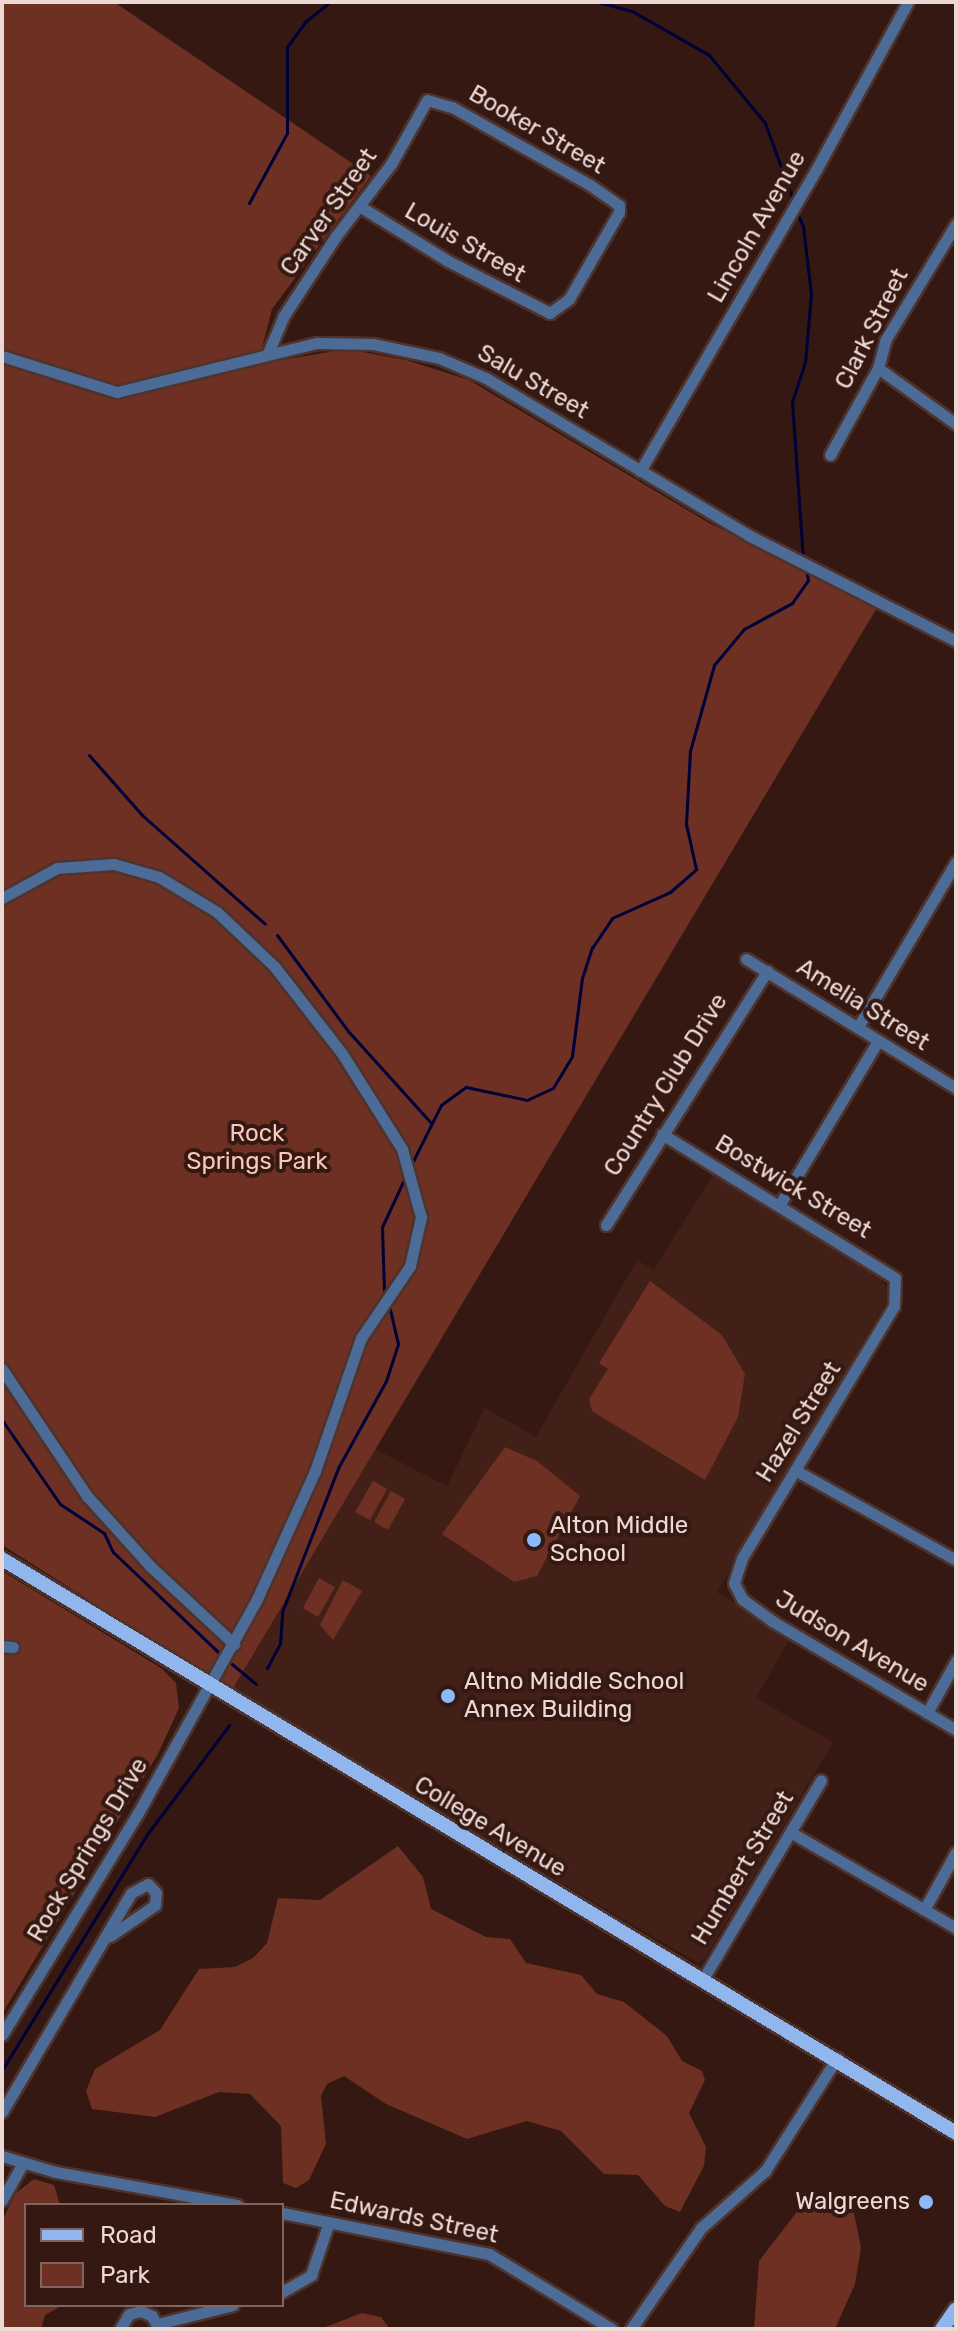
<!DOCTYPE html>
<style>
body{margin:0}
#map{position:relative;width:958px;height:2331px;overflow:hidden;background:#341811;font-family:Rubik,sans-serif}
div>[style]{position:absolute}
[style*='--x']{left:calc(var(--x)*1px);top:calc(var(--y)*1px);width:calc(var(--w)*1px);rotate:calc(var(--a)*1deg)}
.built>*{inset:0;background:#422018}
.green>*{inset:0;background:#6d3022}
.stream>*{height:3px;margin:-1.5px;padding:0 1.5px;transform-origin:1.5px;border-radius:1.5px;background:#000038}
.roads{filter:drop-shadow(2px 0 #4e332c) drop-shadow(-2px 0 #4e332c) drop-shadow(0 2px #4e332c) drop-shadow(0 -2px #4e332c)}
.minor>*{height:11px;margin:-5.5px;padding:0 5.5px;transform-origin:5.5px;border-radius:5.5px;background:#4c6b97}
.major>*{height:14px;margin:-7px;padding:0 7px;transform-origin:7px;border-radius:7px;background:#90b6ed}
.dots>*{width:22px;height:22px;translate:-50% -50%;box-sizing:border-box;border:4px solid #341811;border-radius:50%}
span{translate:-50% -50%;white-space:nowrap;text-align:center;line-height:1.15;-webkit-text-stroke:8px #341811;paint-order:stroke}
.street-label{font-size:24px;color:#edd9d4}
.park-label{font-size:24px;color:#f8c8bc}
.poi-label{font-size:24px;color:#edd9d4}
.left{translate:0 -50%;text-align:left}
.right{translate:-100% -50%;text-align:right}
.frame{position:absolute;inset:0;border:4px solid #edd9d4;pointer-events:none}
.legend{position:absolute;left:24px;top:2203px;width:260px;height:104px;box-sizing:border-box;background:#341811;border:2px solid #7e655f;margin:0;padding:10px 14px;list-style:none;font-size:24px;color:#edd9d4}
.legend li{display:flex;align-items:center;gap:16px;height:40px}
.legend b{width:40px;border:2px solid #7e655f}
</style>
<div id="map">
<div class="built">
<div style="clip-path:polygon(713px 1174px,875px 1270px,891px 1294px,717px 1592px,790px 1638px,756px 1698px,833px 1742px,705px 1958px,698px 1963px,232px 1690px,375px 1449px,447px 1486px,485px 1408px,536px 1437px,637px 1260px,654px 1270px)"></div>
</div>
<div class="green">
<div style="clip-path:polygon(2px 2px,114px 2px,371px 176px,272px 309px,258px 364px,347px 349px,406px 360px,469px 380px,709px 523px,878px 606px,232px 1690px,2px 1545px)"></div>
<div style="clip-path:polygon(650px 1281px,722px 1335px,745px 1374px,738px 1417px,705px 1480px,592px 1411px,589px 1399px,608px 1369px,599px 1363px)"></div>
<div style="clip-path:polygon(505px 1447px,537px 1461px,580px 1496px,537px 1576px,514px 1582px,442px 1534px)"></div>
<div style="clip-path:polygon(373px 1481px,387px 1489px,370px 1520px,355px 1512px)"></div>
<div style="clip-path:polygon(391px 1491px,405px 1499px,388px 1530px,374px 1522px)"></div>
<div style="clip-path:polygon(2px 1571px,161px 1668px,176px 1683px,179px 1708px,158px 1754px,2px 2014px)"></div>
<div style="clip-path:polygon(319px 1578px,335px 1587px,318px 1617px,303px 1608px)"></div>
<div style="clip-path:polygon(343px 1580px,362px 1591px,333px 1640px,320px 1625px)"></div>
<div style="clip-path:polygon(398px 1846px,423px 1877px,431px 1909px,486px 1937px,510px 1939px,526px 1963px,581px 1975px,597px 1994px,624px 2002px,667px 2036px,682px 2061px,702px 2071px,705px 2080px,689px 2113px,706px 2147px,704px 2166px,680px 2212px,665px 2206px,638px 2175px,604px 2174px,561px 2131px,527px 2121px,467px 2139px,386px 2104px,344px 2076px,327px 2084px,321px 2096px,326px 2144px,309px 2180px,296px 2188px,283px 2183px,281px 2126px,250px 2094px,219px 2092px,155px 2117px,92px 2109px,86px 2091px,95px 2069px,160px 2030px,199px 1969px,235px 1967px,253px 1958px,267px 1943px,278px 1898px,320px 1900px)"></div>
<div style="clip-path:polygon(34px 2179px,54px 2185px,60px 2205px,26px 2205px,26px 2305px,63px 2305px,45px 2315px,41px 2329px,2px 2329px,2px 2221px,16px 2193px)"></div>
<div style="clip-path:polygon(832px 2200px,848px 2203px,854px 2213px,861px 2248px,855px 2284px,835px 2329px,754px 2329px,759px 2261px,799px 2209px,812px 2201px)"></div>
<div style="clip-path:polygon(362px 2313px,381px 2317px,390px 2329px,320px 2329px)"></div>
</div>
<div class="stream">
<div style="--x:598;--y:2;--w:35;--a:15"></div>
<div style="--x:632;--y:11;--w:89;--a:29.7"></div>
<div style="--x:709;--y:55;--w:88;--a:50.5"></div>
<div style="--x:765;--y:123;--w:82;--a:70"></div>
<div style="--x:249;--y:203;--w:80;--a:-61.5"></div>
<div style="--x:287;--y:133;--w:86;--a:-90"></div>
<div style="--x:287;--y:47;--w:31;--a:-54"></div>
<div style="--x:305;--y:22;--w:32;--a:-39"></div>
<div style="--x:796;--y:211;--w:17;--a:65"></div>
<div style="--x:803;--y:226;--w:68;--a:83.3"></div>
<div style="--x:811;--y:294;--w:68;--a:95"></div>
<div style="--x:805;--y:362;--w:42;--a:108"></div>
<div style="--x:792;--y:402;--w:156;--a:86"></div>
<div style="--x:89;--y:755;--w:80;--a:48.5"></div>
<div style="--x:142;--y:815;--w:164;--a:41.5"></div>
<div style="--x:277;--y:935;--w:119;--a:53.5"></div>
<div style="--x:348;--y:1031;--w:124;--a:47.9"></div>
<div style="--x:411;--y:1165;--w:67;--a:-63.4"></div>
<div style="--x:441;--y:1105;--w:31;--a:-36"></div>
<div style="--x:466;--y:1087;--w:62;--a:12"></div>
<div style="--x:527;--y:1100;--w:29;--a:-25"></div>
<div style="--x:553;--y:1088;--w:37;--a:-59"></div>
<div style="--x:572;--y:1056;--w:79;--a:-82.7"></div>
<div style="--x:582;--y:978;--w:32;--a:-72"></div>
<div style="--x:592;--y:948;--w:36;--a:-56"></div>
<div style="--x:612;--y:918;--w:64;--a:-24.1"></div>
<div style="--x:670;--y:892;--w:35;--a:-41"></div>
<div style="--x:696;--y:869;--w:46;--a:-102.5"></div>
<div style="--x:686;--y:824;--w:73;--a:-86.9"></div>
<div style="--x:690;--y:751;--w:89;--a:-74.4"></div>
<div style="--x:714;--y:665;--w:47;--a:-50.2"></div>
<div style="--x:744;--y:629;--w:55;--a:-28.4"></div>
<div style="--x:792;--y:603;--w:28;--a:-55"></div>
<div style="--x:808;--y:580;--w:10;--a:-101"></div>
<div style="--x:384;--y:1291;--w:64;--a:-91.8"></div>
<div style="--x:382;--y:1227;--w:57;--a:-65.2"></div>
<div style="--x:2;--y:1420;--w:102;--a:55.4"></div>
<div style="--x:60;--y:1504;--w:53;--a:33.4"></div>
<div style="--x:104;--y:1533;--w:21;--a:65"></div>
<div style="--x:113;--y:1552;--w:146;--a:43.6"></div>
<div style="--x:232;--y:1664;--w:31;--a:40"></div>
<div style="--x:267;--y:1668;--w:27;--a:-62"></div>
<div style="--x:280;--y:1644;--w:32;--a:-86"></div>
<div style="--x:282;--y:1612;--w:155;--a:-68.7"></div>
<div style="--x:338;--y:1468;--w:99;--a:-61.1"></div>
<div style="--x:386;--y:1381;--w:39;--a:-72"></div>
<div style="--x:398;--y:1344;--w:40;--a:-103"></div>
<div style="--x:2;--y:2070;--w:278;--a:-58.4"></div>
<div style="--x:148;--y:1833;--w:135;--a:-53.1"></div>
</div>
<div class="roads">
<div class="minor">
<div style="--x:268;--y:353;--w:39;--a:-67"></div>
<div style="--x:283;--y:317;--w:97;--a:-56.8"></div>
<div style="--x:336;--y:236;--w:91;--a:-52.6"></div>
<div style="--x:391;--y:164;--w:73;--a:-60.6"></div>
<div style="--x:427;--y:100;--w:26;--a:16"></div>
<div style="--x:452;--y:107;--w:159;--a:29.5"></div>
<div style="--x:590;--y:185;--w:35;--a:35"></div>
<div style="--x:619;--y:205;--w:7;--a:90"></div>
<div style="--x:619;--y:212;--w:100;--a:119.9"></div>
<div style="--x:569;--y:299;--w:24;--a:144"></div>
<div style="--x:550;--y:313;--w:114;--a:-153"></div>
<div style="--x:448;--y:261;--w:102;--a:-148.2"></div>
<div style="--x:2;--y:356;--w:121;--a:17.4"></div>
<div style="--x:117;--y:392;--w:206;--a:-13.8"></div>
<div style="--x:317;--y:343;--w:56;--a:1"></div>
<div style="--x:373;--y:344;--w:67;--a:12"></div>
<div style="--x:439;--y:358;--w:51;--a:23.1"></div>
<div style="--x:486;--y:378;--w:308;--a:30.9"></div>
<div style="--x:750;--y:536;--w:231;--a:27"></div>
<div style="--x:878;--y:368;--w:96;--a:35.7"></div>
<div style="--x:830;--y:455;--w:99;--a:-61.1"></div>
<div style="--x:878;--y:368;--w:30;--a:-75"></div>
<div style="--x:886;--y:339;--w:135;--a:-58.7"></div>
<div style="--x:640;--y:471;--w:351;--a:-59.7"></div>
<div style="--x:817;--y:168;--w:189;--a:-61.3"></div>
<div style="--x:2;--y:898;--w:63;--a:-28.6"></div>
<div style="--x:57;--y:868;--w:57;--a:-4"></div>
<div style="--x:114;--y:864;--w:47;--a:16.1"></div>
<div style="--x:159;--y:877;--w:68;--a:31.1"></div>
<div style="--x:217;--y:912;--w:79;--a:43.5"></div>
<div style="--x:274;--y:966;--w:109;--a:52.1"></div>
<div style="--x:341;--y:1052;--w:115;--a:57.8"></div>
<div style="--x:402;--y:1149;--w:71;--a:74.4"></div>
<div style="--x:421;--y:1217;--w:50;--a:102.7"></div>
<div style="--x:410;--y:1266;--w:87;--a:124.2"></div>
<div style="--x:361;--y:1338;--w:141;--a:109.1"></div>
<div style="--x:315;--y:1471;--w:143;--a:114.4"></div>
<div style="--x:256;--y:1601;--w:243;--a:119.1"></div>
<div style="--x:138;--y:1813;--w:260;--a:121.5"></div>
<div style="--x:746;--y:959;--w:246;--a:31.6"></div>
<div style="--x:858;--y:1027;--w:192;--a:-59.3"></div>
<div style="--x:662;--y:1134;--w:274;--a:31.7"></div>
<div style="--x:895;--y:1278;--w:28;--a:92"></div>
<div style="--x:894;--y:1306;--w:294;--a:121.1"></div>
<div style="--x:742;--y:1558;--w:26;--a:108"></div>
<div style="--x:734;--y:1583;--w:18;--a:63"></div>
<div style="--x:742;--y:1599;--w:37;--a:36"></div>
<div style="--x:772;--y:1621;--w:214;--a:30.6"></div>
<div style="--x:780;--y:1204;--w:190;--a:-59"></div>
<div style="--x:606;--y:1225;--w:301;--a:-57.6"></div>
<div style="--x:2;--y:1369;--w:153;--a:56.2"></div>
<div style="--x:87;--y:1496;--w:94;--a:48"></div>
<div style="--x:150;--y:1566;--w:115;--a:42.9"></div>
<div style="--x:795;--y:1470;--w:184;--a:29.2"></div>
<div style="--x:2;--y:1646;--w:11;--a:5"></div>
<div style="--x:927;--y:1713;--w:60;--a:-60.9"></div>
<div style="--x:792;--y:1833;--w:190;--a:30.1"></div>
<div style="--x:924;--y:1910;--w:66;--a:-61.1"></div>
<div style="--x:703;--y:1979;--w:231;--a:-59.3"></div>
<div style="--x:2;--y:2112;--w:254;--a:-59.5"></div>
<div style="--x:131;--y:1893;--w:19;--a:-28"></div>
<div style="--x:148;--y:1884;--w:12;--a:48"></div>
<div style="--x:156;--y:1893;--w:12;--a:95"></div>
<div style="--x:155;--y:1905;--w:55;--a:145.4"></div>
<div style="--x:2;--y:2156;--w:56;--a:16.5"></div>
<div style="--x:56;--y:2172;--w:184;--a:10.3"></div>
<div style="--x:2;--y:2200;--w:40;--a:-60.3"></div>
<div style="--x:282;--y:2213;--w:211;--a:11.2"></div>
<div style="--x:489;--y:2254;--w:144;--a:31.4"></div>
<div style="--x:282;--y:2292;--w:34;--a:-30"></div>
<div style="--x:311;--y:2275;--w:56;--a:-71.2"></div>
<div style="--x:157;--y:2324;--w:78;--a:-14"></div>
<div style="--x:120;--y:2329;--w:17;--a:-59"></div>
<div style="--x:129;--y:2314;--w:12;--a:-14"></div>
<div style="--x:141;--y:2311;--w:12;--a:24"></div>
<div style="--x:152;--y:2316;--w:13;--a:63"></div>
<div style="--x:631;--y:2329;--w:123;--a:-55.3"></div>
<div style="--x:701;--y:2228;--w:86;--a:-41.7"></div>
<div style="--x:765;--y:2171;--w:134;--a:-57.5"></div>
</div>
<div class="major">
<div style="--x:2;--y:1559;--w:1113;--a:31.03"></div>
<div style="--x:942;--y:2329;--w:24;--a:-55"></div>
</div>
</div>
<div class="dots">
<div style="left:534px;top:1540px;background:#8bbafc"></div>
<div style="left:448px;top:1696px;background:#8bbafc"></div>
<div style="left:926px;top:2202px;background:#8bbafc"></div>
</div>
<div class="street-label">
<span style="left:537px;top:130px;rotate:30deg">Booker Street</span>
<span style="left:329px;top:212px;rotate:-55deg">Carver Street</span>
<span style="left:757px;top:227px;rotate:-60deg">Lincoln Avenue</span>
<span style="left:465px;top:243px;rotate:30deg">Louis Street</span>
<span style="left:872px;top:329px;rotate:-63deg">Clark Street</span>
<span style="left:533px;top:382px;rotate:30deg">Salu Street</span>
<span style="left:863px;top:1005px;rotate:32deg">Amelia Street</span>
<span style="left:666px;top:1085px;rotate:-58deg">Country Club Drive</span>
<span style="left:793px;top:1187px;rotate:31deg">Bostwick Street</span>
<span style="left:799px;top:1422px;rotate:-58deg">Hazel Street</span>
<span style="left:852px;top:1642px;rotate:31deg">Judson Avenue</span>
<span style="left:490px;top:1827px;rotate:31deg">College Avenue</span>
<span style="left:88px;top:1850px;rotate:-59deg">Rock Springs Drive</span>
<span style="left:743px;top:1868px;rotate:-59deg">Humbert Street</span>
<span style="left:414px;top:2218px;rotate:12deg">Edwards Street</span>
</div>
<div class="park-label">
<span style="left:257px;top:1148px">Rock<br>Springs Park</span>
</div>
<div class="poi-label">
<span class="left" style="left:550px;top:1540px">Alton Middle<br>School</span>
<span class="left" style="left:464px;top:1696px">Altno Middle School<br>Annex Building</span>
<span class="right" style="left:910px;top:2202px">Walgreens</span>
</div>
<div class="frame"></div>
<ul class="legend">
<li><b style="height:10px;background:#90b6ed"></b>Road</li>
<li><b style="height:22px;background:#6d3022"></b>Park</li>
</ul>
</div>
